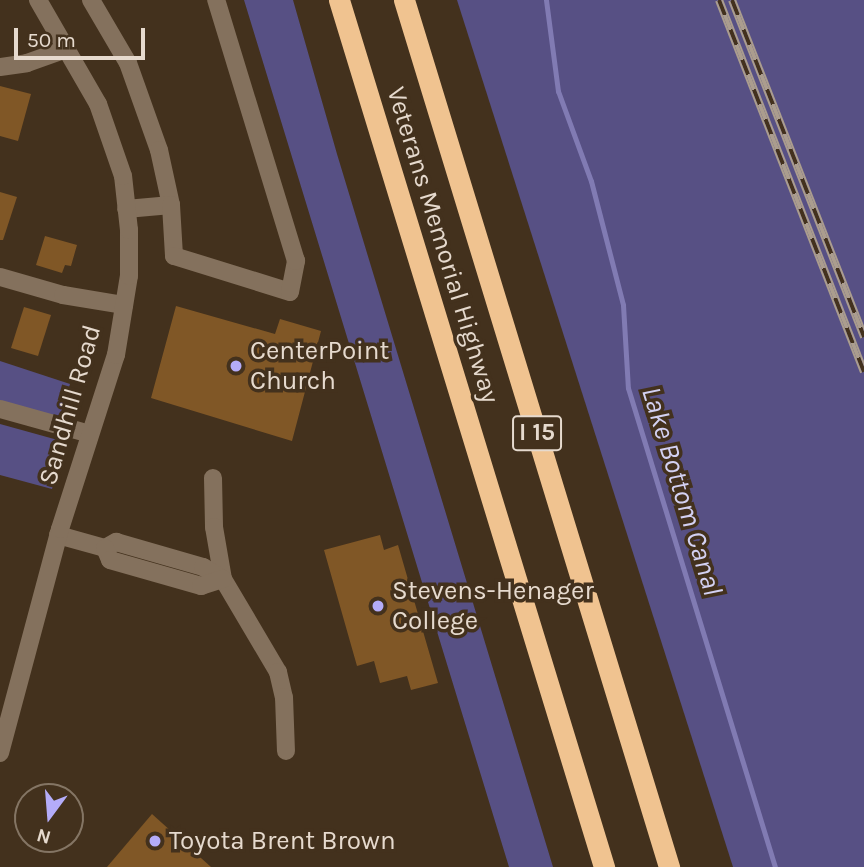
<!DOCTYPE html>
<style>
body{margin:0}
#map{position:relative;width:864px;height:867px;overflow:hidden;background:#43311d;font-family:Karla,sans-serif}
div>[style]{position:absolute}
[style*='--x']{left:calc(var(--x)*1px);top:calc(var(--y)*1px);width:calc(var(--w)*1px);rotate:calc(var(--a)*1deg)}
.green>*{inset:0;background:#575084}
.stream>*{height:5px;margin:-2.5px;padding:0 2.5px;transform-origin:2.5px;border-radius:2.5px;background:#817bb3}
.building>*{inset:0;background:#805726}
.minor>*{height:18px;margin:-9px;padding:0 9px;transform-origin:9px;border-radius:9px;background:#84715d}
.highway>*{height:21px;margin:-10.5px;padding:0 10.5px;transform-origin:10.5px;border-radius:10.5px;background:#f0c390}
.rail>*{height:8px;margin-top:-4px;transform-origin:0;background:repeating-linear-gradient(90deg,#43311d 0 16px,#ab9d8e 0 32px);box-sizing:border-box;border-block:2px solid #ab9d8e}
.dots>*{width:19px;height:19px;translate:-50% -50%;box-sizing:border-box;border:4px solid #43311d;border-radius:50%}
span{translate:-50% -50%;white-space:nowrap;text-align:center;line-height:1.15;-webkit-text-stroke:7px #43311d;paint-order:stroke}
.shield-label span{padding:2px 5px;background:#43311d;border:2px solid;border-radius:5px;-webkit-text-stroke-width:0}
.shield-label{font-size:24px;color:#e6dace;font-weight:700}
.street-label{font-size:26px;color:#e6dace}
.poi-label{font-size:26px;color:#e6dace}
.left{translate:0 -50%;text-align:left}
.water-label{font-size:28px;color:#d3d1f2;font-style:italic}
.north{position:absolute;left:14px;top:783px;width:70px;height:70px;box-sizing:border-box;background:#43311d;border:2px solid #847564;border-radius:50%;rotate:196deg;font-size:19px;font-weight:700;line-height:28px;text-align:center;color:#e6dace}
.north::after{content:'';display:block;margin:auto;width:24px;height:32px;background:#b4acf9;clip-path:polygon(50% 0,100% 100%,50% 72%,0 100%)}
.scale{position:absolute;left:14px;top:28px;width:131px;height:32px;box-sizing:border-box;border:4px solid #e6dace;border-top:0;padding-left:9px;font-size:21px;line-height:24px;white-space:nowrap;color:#e6dace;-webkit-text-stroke:5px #43311d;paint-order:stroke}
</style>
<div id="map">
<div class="green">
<div style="clip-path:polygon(244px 0,293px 0,337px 154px,553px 867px,509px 867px)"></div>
<div style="clip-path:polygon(457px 0,864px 0,864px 867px,733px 867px)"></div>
<div style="clip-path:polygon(0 361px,70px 384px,59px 419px,0 403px)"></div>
<div style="clip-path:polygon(0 424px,65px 442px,52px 489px,0 475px)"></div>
</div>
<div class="stream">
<div style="--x:546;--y:0;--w:92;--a:82.5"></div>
<div style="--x:558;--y:91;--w:96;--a:69.9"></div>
<div style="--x:591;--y:181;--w:128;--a:75.5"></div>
<div style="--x:623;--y:305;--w:83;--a:86.6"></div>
<div style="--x:628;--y:388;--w:501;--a:72.94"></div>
</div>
<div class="building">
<div style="clip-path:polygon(0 86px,31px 94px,18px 141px,0 136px)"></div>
<div style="clip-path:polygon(0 192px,17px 197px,3px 240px,0 240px)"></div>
<div style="clip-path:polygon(45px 236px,77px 245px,71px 266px,65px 265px,62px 273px,36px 265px)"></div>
<div style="clip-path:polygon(176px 306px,275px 334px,280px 319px,321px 331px,292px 441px,151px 398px)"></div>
<div style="clip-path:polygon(24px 307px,51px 315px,38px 356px,11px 348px)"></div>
<div style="clip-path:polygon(380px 535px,384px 550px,398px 545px,438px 683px,411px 690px,407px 676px,380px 683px,374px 661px,357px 666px,324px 550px)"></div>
<div style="clip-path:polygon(152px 814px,211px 867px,107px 867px)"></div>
</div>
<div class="minor">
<div style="--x:91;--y:0;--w:73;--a:59.6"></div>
<div style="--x:128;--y:63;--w:92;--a:70.4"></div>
<div style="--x:159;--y:150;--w:56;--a:77.7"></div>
<div style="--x:171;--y:205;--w:45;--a:174.9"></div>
<div style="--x:0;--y:67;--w:27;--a:-8"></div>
<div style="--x:27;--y:63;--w:41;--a:-19.7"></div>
<div style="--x:171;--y:205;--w:51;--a:86.6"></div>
<div style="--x:174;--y:256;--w:121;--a:17.2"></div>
<div style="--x:290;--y:292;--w:32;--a:-79"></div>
<div style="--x:296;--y:261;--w:273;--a:-107"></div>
<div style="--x:0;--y:277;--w:66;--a:15.9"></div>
<div style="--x:63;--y:295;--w:62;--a:9.3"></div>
<div style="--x:0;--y:409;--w:93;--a:15.5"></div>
<div style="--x:213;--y:478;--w:49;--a:88.8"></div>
<div style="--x:214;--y:527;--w:53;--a:80.2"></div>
<div style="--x:223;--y:579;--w:108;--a:59.4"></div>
<div style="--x:278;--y:672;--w:26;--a:77"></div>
<div style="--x:284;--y:697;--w:54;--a:87.9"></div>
<div style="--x:58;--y:535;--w:49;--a:15.5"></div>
<div style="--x:105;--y:548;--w:13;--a:-29"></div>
<div style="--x:116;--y:542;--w:91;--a:16"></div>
<div style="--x:203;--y:567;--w:23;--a:31"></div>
<div style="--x:105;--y:548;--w:13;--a:67"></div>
<div style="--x:110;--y:560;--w:95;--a:15.9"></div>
<div style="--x:201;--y:586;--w:23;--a:-18"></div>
<div style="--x:0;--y:753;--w:232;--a:-75"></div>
<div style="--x:60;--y:529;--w:183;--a:-72.2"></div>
<div style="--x:116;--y:355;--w:80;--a:-80.7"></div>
<div style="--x:129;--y:276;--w:46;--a:-90"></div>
<div style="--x:129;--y:230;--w:54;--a:-96.3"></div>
<div style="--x:123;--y:176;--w:76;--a:-109.1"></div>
<div style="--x:98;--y:104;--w:120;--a:-120"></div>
</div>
<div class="highway">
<div style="--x:339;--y:0;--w:907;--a:73"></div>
<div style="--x:404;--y:0;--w:907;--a:73"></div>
</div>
<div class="rail">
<div style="--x:719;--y:0;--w:399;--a:68.7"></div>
<div style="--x:732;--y:0;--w:362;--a:68.6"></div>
</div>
<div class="dots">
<div style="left:236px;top:366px;background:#b4acf9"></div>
<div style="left:378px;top:606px;background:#b4acf9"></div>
<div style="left:155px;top:841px;background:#b4acf9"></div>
</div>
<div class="shield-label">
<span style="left:537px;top:433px">I 15</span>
</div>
<div class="street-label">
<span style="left:443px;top:245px;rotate:73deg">Veterans Memorial Highway</span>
<span style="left:70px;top:405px;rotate:-74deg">Sandhill Road</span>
</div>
<div class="poi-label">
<span class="left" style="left:250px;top:366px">CenterPoint<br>Church</span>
<span class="left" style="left:392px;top:606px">Stevens-Henager<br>College</span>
<span class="left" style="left:169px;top:841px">Toyota Brent Brown</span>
</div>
<div class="water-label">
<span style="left:682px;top:491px;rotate:73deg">Lake Bottom Canal</span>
</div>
<div class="north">N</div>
<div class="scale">50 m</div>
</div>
